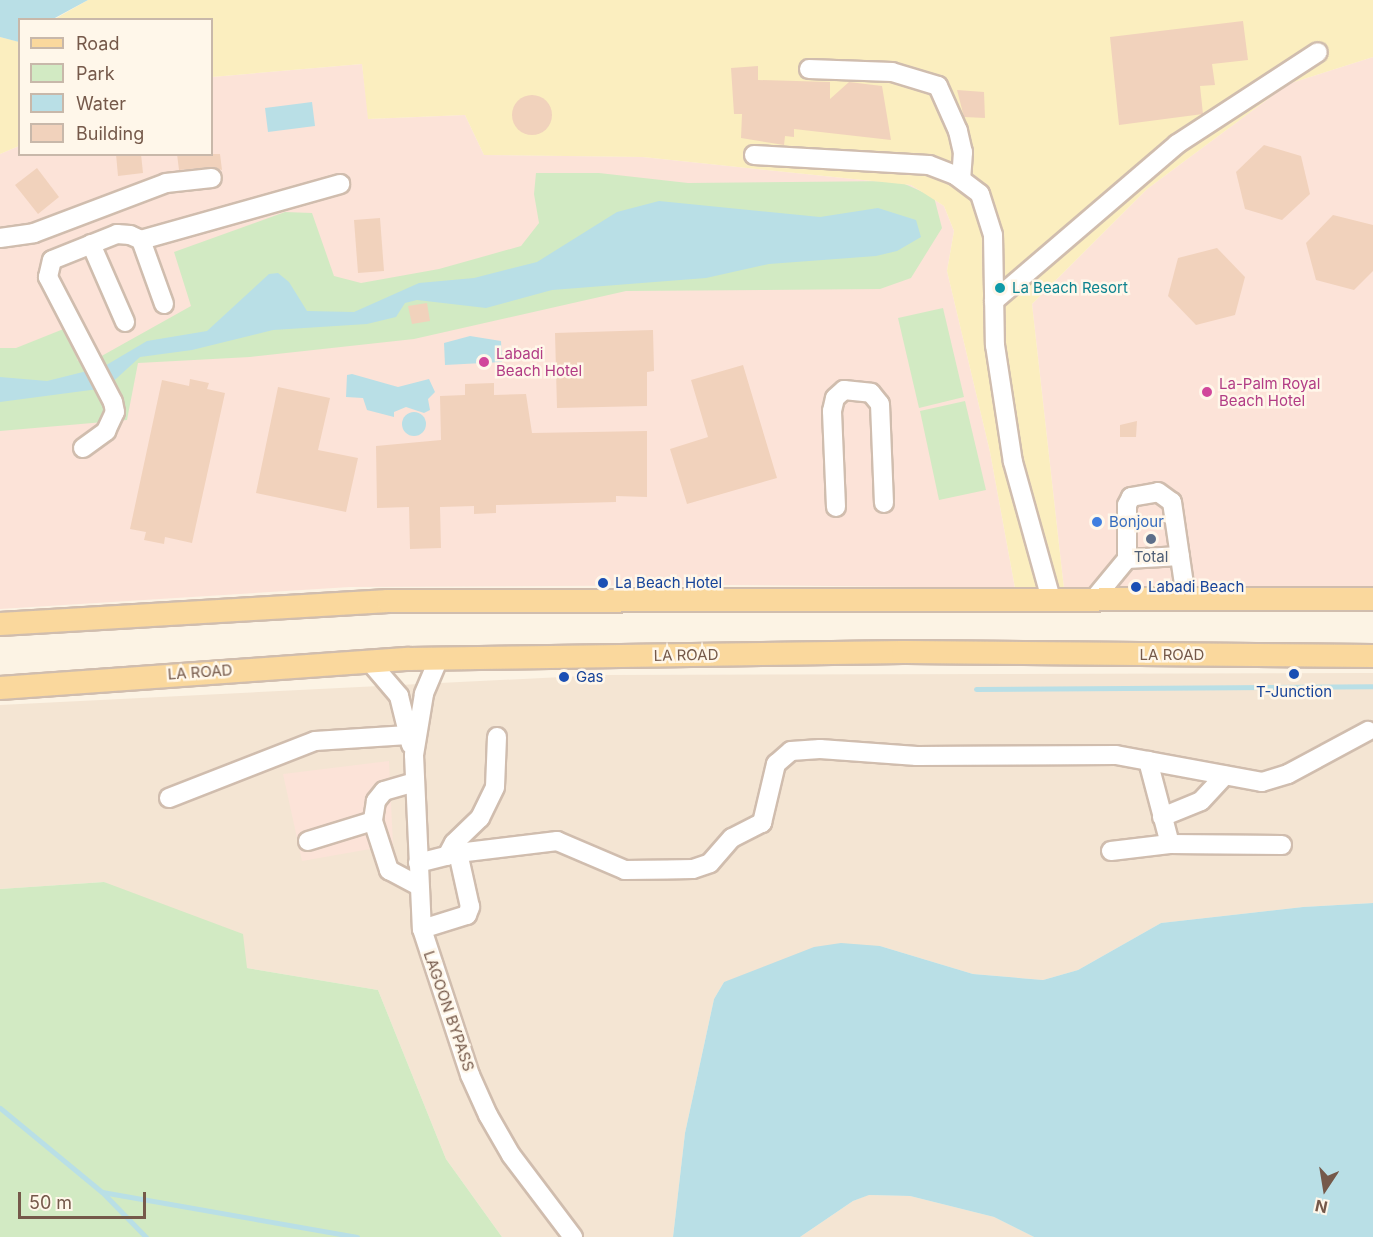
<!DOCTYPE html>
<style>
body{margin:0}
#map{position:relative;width:1373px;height:1237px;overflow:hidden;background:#fcf3e4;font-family:Inter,sans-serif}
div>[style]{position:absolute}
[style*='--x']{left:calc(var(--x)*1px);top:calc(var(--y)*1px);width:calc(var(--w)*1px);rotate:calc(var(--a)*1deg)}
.residential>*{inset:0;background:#f4e5d3}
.commercial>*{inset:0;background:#fce3d8}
.green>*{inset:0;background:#d2eac3}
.sand>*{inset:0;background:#fbeebf}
.water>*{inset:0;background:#b9dfe6}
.round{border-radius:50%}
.stream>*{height:5px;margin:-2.5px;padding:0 2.5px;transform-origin:2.5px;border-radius:2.5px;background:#b9dfe6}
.building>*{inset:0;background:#f1d2bc}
.roads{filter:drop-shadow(2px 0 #d0bdae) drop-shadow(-2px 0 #d0bdae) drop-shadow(0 2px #d0bdae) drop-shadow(0 -2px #d0bdae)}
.minor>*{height:18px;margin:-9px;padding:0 9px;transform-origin:9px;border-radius:9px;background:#fff}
.major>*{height:22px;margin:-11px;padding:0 11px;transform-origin:11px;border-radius:11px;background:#fad89d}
.dots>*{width:16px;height:16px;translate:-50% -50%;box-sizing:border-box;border:3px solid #fff7ea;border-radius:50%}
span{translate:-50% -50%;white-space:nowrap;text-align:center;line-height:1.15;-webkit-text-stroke:5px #fff7ea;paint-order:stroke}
.culture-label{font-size:15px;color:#0d838f}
.left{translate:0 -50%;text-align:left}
.hotel-label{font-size:15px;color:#b23c85}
.shop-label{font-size:15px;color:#366cbe}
.service-label{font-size:15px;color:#4e5e75}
.transit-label{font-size:15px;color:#164399}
.street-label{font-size:15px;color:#75594a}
.legend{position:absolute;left:18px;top:18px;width:195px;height:138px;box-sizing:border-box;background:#fff7ea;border:2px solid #c8b8aa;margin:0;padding:8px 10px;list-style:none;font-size:18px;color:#75594a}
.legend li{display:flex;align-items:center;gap:12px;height:30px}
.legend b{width:30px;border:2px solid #c8b8aa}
.north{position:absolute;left:1295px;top:1159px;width:60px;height:60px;-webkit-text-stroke:4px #fff7ea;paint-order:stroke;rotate:192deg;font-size:16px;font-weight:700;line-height:24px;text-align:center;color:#75594a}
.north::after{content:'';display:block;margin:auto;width:21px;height:27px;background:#75594a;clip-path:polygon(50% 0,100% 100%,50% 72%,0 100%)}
.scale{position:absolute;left:18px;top:1192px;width:128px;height:27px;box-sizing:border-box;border:3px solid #75594a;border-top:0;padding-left:8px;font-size:18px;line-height:21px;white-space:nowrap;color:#75594a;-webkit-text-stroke:4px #fff7ea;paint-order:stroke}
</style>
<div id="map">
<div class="residential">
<div style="clip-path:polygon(1373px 673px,1373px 903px,1303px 907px,1161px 923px,1078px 970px,1043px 980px,973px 974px,880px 946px,724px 982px,714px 999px,685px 1133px,673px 1237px,502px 1237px,446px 1159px,378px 990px,247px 968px,104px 882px,0 889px,0 705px,602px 675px)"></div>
<div style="clip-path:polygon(868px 1195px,910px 1196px,994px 1217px,1034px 1237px,800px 1237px,853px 1201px)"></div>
</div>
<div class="commercial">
<div style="clip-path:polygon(1373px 57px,1373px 586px,1064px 589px,1032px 304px,1147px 189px,1288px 84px)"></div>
<div style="clip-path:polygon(362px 64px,369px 119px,465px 115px,484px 155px,643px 157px,911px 185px,944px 206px,954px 231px,947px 271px,990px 452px,1015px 588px,733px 585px,350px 587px,0 609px,0 154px,19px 146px,20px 154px,212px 154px,212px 77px)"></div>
<div style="clip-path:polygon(389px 761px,393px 845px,302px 861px,283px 774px)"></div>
</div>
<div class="green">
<div style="clip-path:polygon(536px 173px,599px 173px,688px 183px,898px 181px,934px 197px,942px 228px,911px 278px,880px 289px,626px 291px,414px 339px,250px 357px,138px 363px,127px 420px,0 431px,0 348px,16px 348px,66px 328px,78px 361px,98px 358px,191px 306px,174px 252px,285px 212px,312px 213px,334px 276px,361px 283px,439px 269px,521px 246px,539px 223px,534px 194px)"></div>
<div style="clip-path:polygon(943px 308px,964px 397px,919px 408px,898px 318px)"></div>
<div style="clip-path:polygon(965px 401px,986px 490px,939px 500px,920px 411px)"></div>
<div style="clip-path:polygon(104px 882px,243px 934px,247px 968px,378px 990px,446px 1159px,502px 1237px,0 1237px,0 889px)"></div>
</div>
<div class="sand">
<div style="clip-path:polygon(88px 0,1373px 0,1373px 57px,1288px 84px,1147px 189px,1032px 304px,1064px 589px,1015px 588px,990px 452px,947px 271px,954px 231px,944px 206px,911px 185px,643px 157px,484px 155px,465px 115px,368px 119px,362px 64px,212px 77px,212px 20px,53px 20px)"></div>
<div style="clip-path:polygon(0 37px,20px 42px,19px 146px,0 154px)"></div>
</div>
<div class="water">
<div style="clip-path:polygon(0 0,88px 0,53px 19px,20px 20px,19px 42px,0 37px)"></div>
<div style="clip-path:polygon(312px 102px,315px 126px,268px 132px,265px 108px)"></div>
<div style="clip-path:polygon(659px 201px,820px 217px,878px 208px,916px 220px,921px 237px,897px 251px,876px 256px,769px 264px,706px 278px,552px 290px,486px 308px,417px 300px,405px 303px,396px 317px,367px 324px,273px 330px,192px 350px,140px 357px,106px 388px,0 402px,0 377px,47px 381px,103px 367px,147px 341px,207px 331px,269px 274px,278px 273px,289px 282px,307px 311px,354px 312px,419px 283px,474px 278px,537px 262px,617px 212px)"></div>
<div style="clip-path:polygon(470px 336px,501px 341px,502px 362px,445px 365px,444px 343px)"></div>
<div style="clip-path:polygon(352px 374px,398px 387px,429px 379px,435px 392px,428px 399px,430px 410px,424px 413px,406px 407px,394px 412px,394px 417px,367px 410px,363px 398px,346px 397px,347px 375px)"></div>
<div class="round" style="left:402px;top:412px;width:24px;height:24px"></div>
<div style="clip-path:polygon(1373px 903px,1373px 1237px,1034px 1237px,994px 1217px,910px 1196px,869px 1195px,853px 1201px,800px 1237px,673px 1237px,685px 1133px,714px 999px,724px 982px,814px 947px,841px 943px,880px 946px,973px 974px,1043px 980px,1078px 970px,1161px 923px,1303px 907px)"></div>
</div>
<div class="stream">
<div style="--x:976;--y:689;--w:397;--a:-0.4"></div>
<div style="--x:0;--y:1108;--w:132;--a:39.5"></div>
<div style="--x:102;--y:1192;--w:259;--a:10"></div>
<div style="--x:103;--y:1193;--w:62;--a:45.7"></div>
</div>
<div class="building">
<div style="clip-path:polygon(1243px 21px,1248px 60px,1212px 64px,1215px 85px,1200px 86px,1203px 114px,1119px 125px,1110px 37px)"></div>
<div style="clip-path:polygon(758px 66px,758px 80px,830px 82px,830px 99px,849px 82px,882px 86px,891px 140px,794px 129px,794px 137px,785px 136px,784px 145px,741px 138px,742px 114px,734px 114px,731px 68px)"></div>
<div style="clip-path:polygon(957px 90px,984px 92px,985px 118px,964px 117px)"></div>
<div class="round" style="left:512px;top:95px;width:40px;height:40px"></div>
<div style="clip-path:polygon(1264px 145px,1301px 156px,1310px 194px,1282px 220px,1245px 209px,1236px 172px)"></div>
<div style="clip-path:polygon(116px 154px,141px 154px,143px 173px,118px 176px)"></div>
<div style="clip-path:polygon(177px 154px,220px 154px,222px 170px,211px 167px,179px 170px)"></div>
<div style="clip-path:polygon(37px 168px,59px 197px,38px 214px,15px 185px)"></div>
<div style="clip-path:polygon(1333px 215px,1373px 225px,1373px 271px,1354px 290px,1316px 280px,1306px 243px)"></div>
<div style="clip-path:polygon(380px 218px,384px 271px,358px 273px,354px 220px)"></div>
<div style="clip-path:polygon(1217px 248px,1245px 277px,1235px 315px,1196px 325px,1168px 296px,1178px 258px)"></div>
<div style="clip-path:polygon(427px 303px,430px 321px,412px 324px,408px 306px)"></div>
<div style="clip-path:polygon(653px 330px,654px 371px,647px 372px,647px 406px,557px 408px,555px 333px)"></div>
<div style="clip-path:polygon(743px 365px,777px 478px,687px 504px,670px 449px,708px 437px,691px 380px)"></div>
<div style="clip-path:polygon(190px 379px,209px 383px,207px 389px,225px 393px,192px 543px,165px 537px,164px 544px,144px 540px,146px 532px,130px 529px,162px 380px,189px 386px)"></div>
<div style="clip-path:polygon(494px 383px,494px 395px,526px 394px,532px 433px,647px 431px,647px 497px,616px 496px,616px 502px,496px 505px,496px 513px,474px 514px,474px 506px,440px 507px,441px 548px,410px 549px,409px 507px,377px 508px,376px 446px,441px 440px,440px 396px,465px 395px,465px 384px)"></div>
<div style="clip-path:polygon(278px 387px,330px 398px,318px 450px,358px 458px,346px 512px,256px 493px)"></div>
<div style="clip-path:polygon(1137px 421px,1136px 437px,1120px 437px,1120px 425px)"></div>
</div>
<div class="roads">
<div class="minor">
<div style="--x:809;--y:69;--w:83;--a:2.1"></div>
<div style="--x:892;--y:72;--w:48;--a:16.9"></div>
<div style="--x:938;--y:86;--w:49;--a:66"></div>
<div style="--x:958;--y:131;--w:22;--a:77"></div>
<div style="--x:963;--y:152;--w:27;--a:94"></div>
<div style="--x:754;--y:155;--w:175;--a:3.3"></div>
<div style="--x:929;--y:165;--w:28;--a:21"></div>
<div style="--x:955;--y:175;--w:31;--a:37"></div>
<div style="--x:980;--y:194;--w:43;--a:72.4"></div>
<div style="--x:993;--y:235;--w:110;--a:89"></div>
<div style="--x:995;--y:345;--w:118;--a:81.3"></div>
<div style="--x:1013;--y:462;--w:142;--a:74.5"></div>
<div style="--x:0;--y:238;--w:34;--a:-8"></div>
<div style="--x:34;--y:233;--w:141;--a:-20.7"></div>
<div style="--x:166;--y:183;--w:46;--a:-6.2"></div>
<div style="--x:141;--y:240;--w:207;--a:-15.7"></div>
<div style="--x:91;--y:244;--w:85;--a:66.4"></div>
<div style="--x:994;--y:301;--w:241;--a:-40.6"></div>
<div style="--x:1177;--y:144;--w:168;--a:-33.1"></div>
<div style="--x:83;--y:448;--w:29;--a:-36"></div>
<div style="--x:106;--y:431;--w:21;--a:-65"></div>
<div style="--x:115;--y:412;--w:10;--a:-101"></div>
<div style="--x:113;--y:402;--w:141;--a:-117.5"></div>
<div style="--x:48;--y:277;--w:17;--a:-77"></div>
<div style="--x:52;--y:260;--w:70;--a:-21.8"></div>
<div style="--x:117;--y:234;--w:13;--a:4"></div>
<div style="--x:130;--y:235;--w:12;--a:24"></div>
<div style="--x:141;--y:240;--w:68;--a:70.2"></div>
<div style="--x:836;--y:507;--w:96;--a:-92.4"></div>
<div style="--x:832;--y:411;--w:13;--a:-77"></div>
<div style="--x:835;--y:398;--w:12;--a:-42"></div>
<div style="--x:844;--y:390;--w:27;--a:6"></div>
<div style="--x:871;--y:393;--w:14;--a:51"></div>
<div style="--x:880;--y:404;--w:99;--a:87.7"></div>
<div style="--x:1127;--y:559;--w:53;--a:-3.2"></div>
<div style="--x:1094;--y:599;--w:52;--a:-50.5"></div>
<div style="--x:1127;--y:559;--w:54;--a:-90"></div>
<div style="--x:1127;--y:505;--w:9;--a:-63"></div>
<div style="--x:1131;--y:497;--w:27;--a:-10"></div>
<div style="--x:1158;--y:492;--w:17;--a:36"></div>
<div style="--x:1172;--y:502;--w:97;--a:81.7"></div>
<div style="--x:439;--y:658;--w:39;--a:113"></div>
<div style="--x:424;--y:694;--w:62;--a:99.3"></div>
<div style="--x:414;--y:755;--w:174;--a:87.4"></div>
<div style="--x:422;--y:929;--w:154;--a:71.8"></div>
<div style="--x:470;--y:1075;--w:44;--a:65.8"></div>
<div style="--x:488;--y:1115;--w:46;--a:60.1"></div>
<div style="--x:511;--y:1155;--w:103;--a:52.9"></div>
<div style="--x:370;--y:662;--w:45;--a:49.5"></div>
<div style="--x:399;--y:696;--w:50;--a:76.2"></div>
<div style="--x:415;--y:782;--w:32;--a:164"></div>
<div style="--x:384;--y:791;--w:13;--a:129"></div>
<div style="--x:376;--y:801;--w:20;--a:99"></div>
<div style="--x:373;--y:821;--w:52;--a:71.9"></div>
<div style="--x:389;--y:870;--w:34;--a:28"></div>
<div style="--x:169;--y:798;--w:157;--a:-21.3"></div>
<div style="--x:315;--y:741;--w:93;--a:-3.7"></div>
<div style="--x:1162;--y:817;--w:42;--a:-22.3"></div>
<div style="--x:1201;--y:801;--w:35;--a:-47"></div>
<div style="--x:308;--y:841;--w:68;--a:-17.1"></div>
<div style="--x:1170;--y:844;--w:112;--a:0.5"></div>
<div style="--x:1111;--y:851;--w:59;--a:-6.8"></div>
<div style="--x:1170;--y:844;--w:86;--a:-104.8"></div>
<div style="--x:447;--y:856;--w:15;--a:-62"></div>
<div style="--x:454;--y:843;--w:36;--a:-44"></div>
<div style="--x:480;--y:818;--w:34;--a:-64"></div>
<div style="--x:495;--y:787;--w:50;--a:-87.7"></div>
<div style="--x:418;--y:863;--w:41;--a:-14"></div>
<div style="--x:458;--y:853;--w:100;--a:-6.9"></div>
<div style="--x:557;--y:841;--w:74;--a:23.1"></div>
<div style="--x:625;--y:870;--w:68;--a:-0.8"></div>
<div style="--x:693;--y:869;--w:18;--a:-19"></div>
<div style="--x:710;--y:863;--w:33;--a:-49"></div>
<div style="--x:732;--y:838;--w:34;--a:-27"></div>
<div style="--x:762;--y:823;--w:61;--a:-76.7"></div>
<div style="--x:776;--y:764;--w:20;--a:-41"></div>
<div style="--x:791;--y:751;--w:29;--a:-4"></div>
<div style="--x:820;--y:749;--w:97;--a:4.1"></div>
<div style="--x:917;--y:756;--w:199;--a:-0.3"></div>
<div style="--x:1116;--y:755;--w:148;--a:10.5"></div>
<div style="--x:1262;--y:782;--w:27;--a:-17"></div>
<div style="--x:1288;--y:774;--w:91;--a:-28.3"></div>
<div style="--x:422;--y:929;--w:47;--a:-17.3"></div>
<div style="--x:467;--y:915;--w:9;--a:-69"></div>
<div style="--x:470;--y:907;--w:55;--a:-102.5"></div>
</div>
<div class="major">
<div style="--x:0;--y:624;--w:389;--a:-3.4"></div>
<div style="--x:388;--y:601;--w:985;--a:-0.12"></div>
<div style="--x:0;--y:688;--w:410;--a:-4.1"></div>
<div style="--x:409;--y:659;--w:494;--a:-0.8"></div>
<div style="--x:903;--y:652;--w:470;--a:0.5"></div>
</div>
</div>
<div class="dots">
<div style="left:1000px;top:288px;background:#0f9aa8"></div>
<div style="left:484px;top:362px;background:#d1479c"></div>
<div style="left:1207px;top:392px;background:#d1479c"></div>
<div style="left:1097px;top:522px;background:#3f7fe0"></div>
<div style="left:1151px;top:539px;background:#5c6f8a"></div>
<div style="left:603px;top:583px;background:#1a4fb4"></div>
<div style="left:1136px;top:587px;background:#1a4fb4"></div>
<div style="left:1294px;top:674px;background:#1a4fb4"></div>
<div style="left:564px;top:677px;background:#1a4fb4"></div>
</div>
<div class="culture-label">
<span class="left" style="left:1012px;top:288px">La Beach Resort</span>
</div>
<div class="hotel-label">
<span class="left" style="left:496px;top:362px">Labadi<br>Beach Hotel</span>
<span class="left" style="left:1219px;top:392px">La-Palm Royal<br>Beach Hotel</span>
</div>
<div class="shop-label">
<span class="left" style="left:1109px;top:522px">Bonjour</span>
</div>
<div class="service-label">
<span style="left:1151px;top:557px">Total</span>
</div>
<div class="transit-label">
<span class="left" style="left:615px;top:583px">La Beach Hotel</span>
<span class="left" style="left:1148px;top:587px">Labadi Beach</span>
<span class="left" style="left:576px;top:677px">Gas</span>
<span style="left:1294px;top:692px">T-Junction</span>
</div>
<div class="street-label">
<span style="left:686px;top:655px;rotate:-1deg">LA ROAD</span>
<span style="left:1172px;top:655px">LA ROAD</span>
<span style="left:200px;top:672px;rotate:-4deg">LA ROAD</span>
<span style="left:449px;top:1011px;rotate:71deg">LAGOON BYPASS</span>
</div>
<ul class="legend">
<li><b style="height:8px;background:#fad89d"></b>Road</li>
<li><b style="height:16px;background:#d2eac3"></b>Park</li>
<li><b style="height:16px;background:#b9dfe6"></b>Water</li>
<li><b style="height:16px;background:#f1d2bc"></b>Building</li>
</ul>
<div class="north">N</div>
<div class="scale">50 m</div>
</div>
